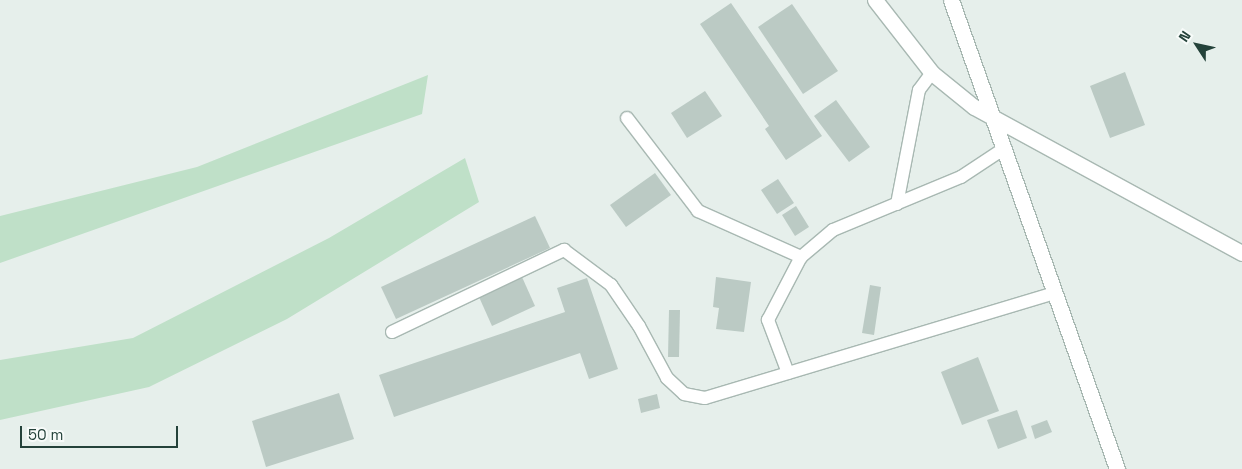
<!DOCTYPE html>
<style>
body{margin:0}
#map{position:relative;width:1242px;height:469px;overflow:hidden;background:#e6efeb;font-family:"Space Grotesk",sans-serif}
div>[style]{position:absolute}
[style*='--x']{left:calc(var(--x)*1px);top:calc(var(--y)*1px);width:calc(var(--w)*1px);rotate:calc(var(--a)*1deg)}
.green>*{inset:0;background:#bfe0c8}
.building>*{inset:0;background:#bbcac4}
.roads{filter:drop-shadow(1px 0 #a8b8b2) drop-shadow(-1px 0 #a8b8b2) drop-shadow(0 1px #a8b8b2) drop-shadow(0 -1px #a8b8b2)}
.lane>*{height:12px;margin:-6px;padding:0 6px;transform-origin:6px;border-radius:6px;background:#fff}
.street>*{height:15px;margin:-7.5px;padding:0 7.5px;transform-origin:7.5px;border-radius:7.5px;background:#fff}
span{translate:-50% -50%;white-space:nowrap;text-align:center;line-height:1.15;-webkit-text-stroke:5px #f7fbf9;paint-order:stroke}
.north{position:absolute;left:1172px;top:20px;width:50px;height:50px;-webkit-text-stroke:4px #f7fbf9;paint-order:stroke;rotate:305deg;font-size:14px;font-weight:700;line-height:20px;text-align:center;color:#24423a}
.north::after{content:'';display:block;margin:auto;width:18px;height:22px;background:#24423a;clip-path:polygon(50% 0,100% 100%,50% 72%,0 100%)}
.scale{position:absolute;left:20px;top:426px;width:158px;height:22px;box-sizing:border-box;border:2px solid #24423a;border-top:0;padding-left:6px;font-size:15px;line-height:18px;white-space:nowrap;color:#24423a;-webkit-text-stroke:4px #f7fbf9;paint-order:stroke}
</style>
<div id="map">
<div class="green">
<div style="clip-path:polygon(428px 75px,422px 114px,0 263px,0 216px,197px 167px)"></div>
<div style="clip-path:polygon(465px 158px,479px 202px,287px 319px,149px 387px,0 420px,0 360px,133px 338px,329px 238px)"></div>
</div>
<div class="building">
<div style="clip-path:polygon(731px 3px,822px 136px,786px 160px,765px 129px,769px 126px,700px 24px)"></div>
<div style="clip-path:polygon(792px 4px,838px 71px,803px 94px,758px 27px)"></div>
<div style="clip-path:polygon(1125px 72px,1145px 125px,1110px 138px,1090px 86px)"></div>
<div style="clip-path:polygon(705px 91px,722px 116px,687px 138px,671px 113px)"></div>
<div style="clip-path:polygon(836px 100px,870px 147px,849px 162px,814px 116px)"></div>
<div style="clip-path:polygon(655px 173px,671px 195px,626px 227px,610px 205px)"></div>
<div style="clip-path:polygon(778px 179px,794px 203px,777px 214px,761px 190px)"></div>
<div style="clip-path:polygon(796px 206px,809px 227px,795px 236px,782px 215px)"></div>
<div style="clip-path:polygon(535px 216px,550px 248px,396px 319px,381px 287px)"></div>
<div style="clip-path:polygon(522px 277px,535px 306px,492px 326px,479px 297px)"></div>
<div style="clip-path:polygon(716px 277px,751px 282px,744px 332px,716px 329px,719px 308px,713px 307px)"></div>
<div style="clip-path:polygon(587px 278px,618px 369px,589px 379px,580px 353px,394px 417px,379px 375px,565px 312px,557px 288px)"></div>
<div style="clip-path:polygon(870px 285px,881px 287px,874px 335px,862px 333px)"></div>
<div style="clip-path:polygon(669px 310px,680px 310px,679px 357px,668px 357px)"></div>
<div style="clip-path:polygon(978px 357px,999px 411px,962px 425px,941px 372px)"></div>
<div style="clip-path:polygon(339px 393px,354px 439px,266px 467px,252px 421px)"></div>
<div style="clip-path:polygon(657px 394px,660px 408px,641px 413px,638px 399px)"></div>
<div style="clip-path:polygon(1017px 410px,1027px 438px,998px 449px,987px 420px)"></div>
<div style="clip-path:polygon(1047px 420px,1052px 432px,1035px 439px,1031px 426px)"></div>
</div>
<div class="roads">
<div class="lane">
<div style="--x:627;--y:118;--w:117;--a:52.6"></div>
<div style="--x:698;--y:211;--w:113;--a:24.1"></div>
<div style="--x:897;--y:204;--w:116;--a:-79.1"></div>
<div style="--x:919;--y:90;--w:21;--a:-53"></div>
<div style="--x:392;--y:332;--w:191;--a:-25.5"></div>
<div style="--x:564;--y:250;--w:59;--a:36.7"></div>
<div style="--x:611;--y:285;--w:50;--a:55.7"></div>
<div style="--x:639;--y:326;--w:59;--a:61.7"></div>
<div style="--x:667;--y:378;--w:23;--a:43"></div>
<div style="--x:684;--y:394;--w:21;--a:11"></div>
<div style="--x:705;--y:398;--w:365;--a:-16.7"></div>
<div style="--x:788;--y:373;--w:57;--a:-110.7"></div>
<div style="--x:768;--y:320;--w:71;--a:-62.4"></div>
<div style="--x:801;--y:257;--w:42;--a:-40.2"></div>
<div style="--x:833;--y:230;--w:139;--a:-22.5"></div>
<div style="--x:961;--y:177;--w:53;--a:-33.4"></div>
</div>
<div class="street">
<div style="--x:875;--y:0;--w:93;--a:52"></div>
<div style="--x:932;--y:73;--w:54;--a:39"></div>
<div style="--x:974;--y:107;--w:305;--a:28.6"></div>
<div style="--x:951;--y:0;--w:498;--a:70.5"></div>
</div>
</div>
<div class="north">N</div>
<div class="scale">50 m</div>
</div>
